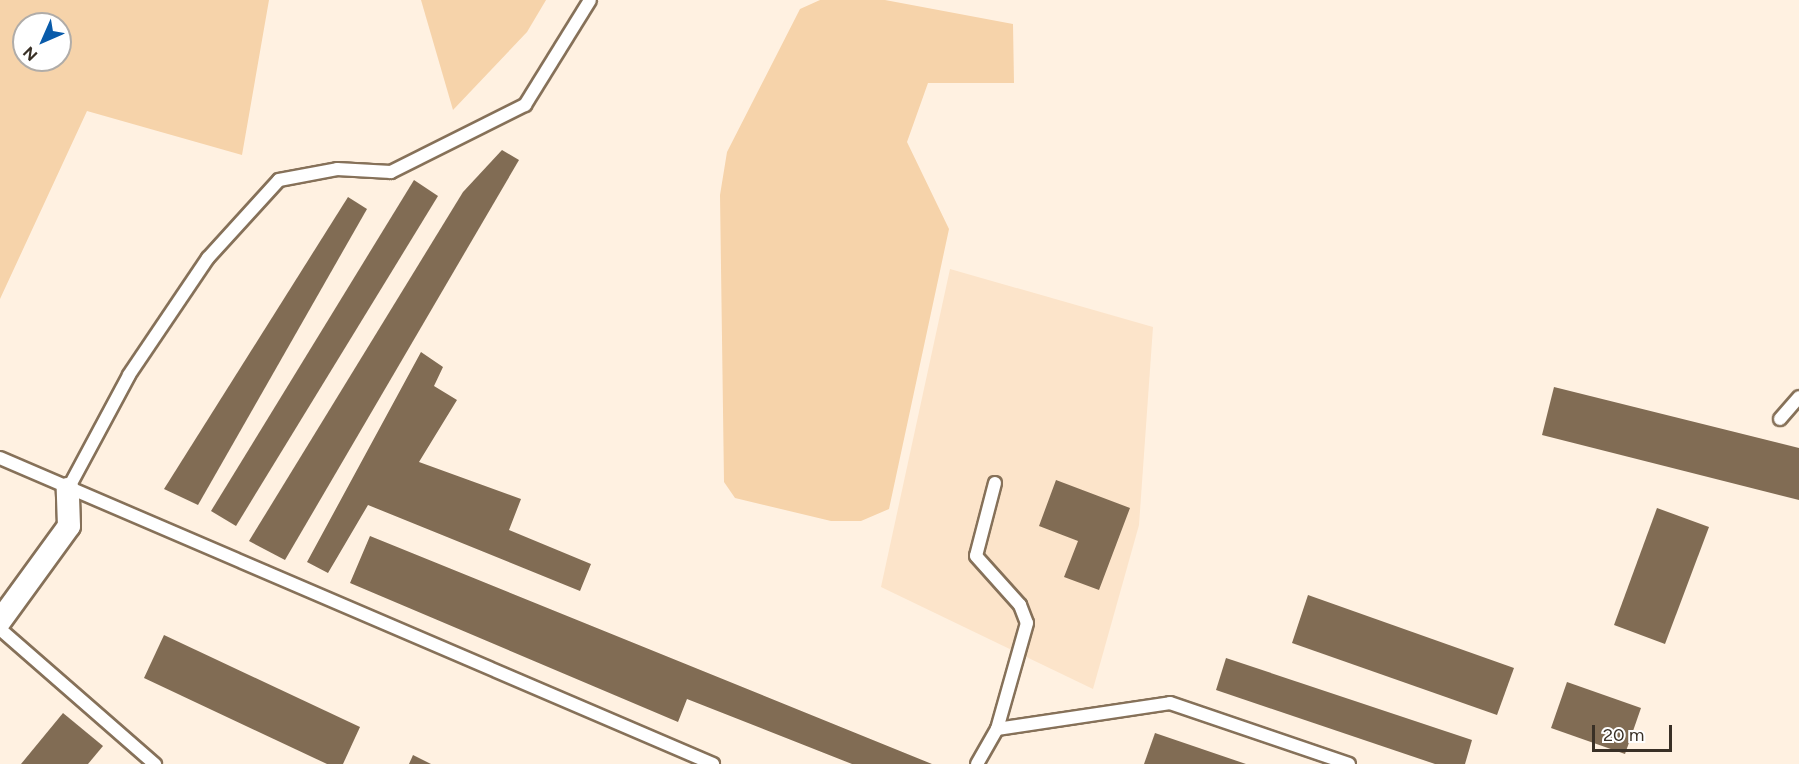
<!DOCTYPE html>
<style>
body{margin:0}
#map{position:relative;width:1799px;height:764px;overflow:hidden;background:#fff1e1;font-family:Figtree,sans-serif}
div>[style]{position:absolute}
[style*='--x']{left:calc(var(--x)*1px);top:calc(var(--y)*1px);width:calc(var(--w)*1px);rotate:calc(var(--a)*1deg)}
.built>*{inset:0;background:#fce4ca}
.green>*{inset:0;background:#f6d3aa}
.building>*{inset:0;background:#816c54}
.roads{filter:drop-shadow(2px 0 #867159) drop-shadow(-2px 0 #867159) drop-shadow(0 2px #867159) drop-shadow(0 -2px #867159)}
.service>*{height:12px;margin:-6px;padding:0 6px;transform-origin:6px;border-radius:6px;background:#fff}
.minor>*{height:22px;margin:-11px;padding:0 11px;transform-origin:11px;border-radius:11px;background:#fff}
span{translate:-50% -50%;white-space:nowrap;text-align:center;line-height:1.15;-webkit-text-stroke:6px #fff;paint-order:stroke}
.north{position:absolute;left:12px;top:12px;width:60px;height:60px;box-sizing:border-box;background:#fff;border:2px solid #b0aca8;border-radius:50%;rotate:225deg;font-size:16px;font-weight:700;line-height:24px;text-align:center;color:#393026}
.north::after{content:'';display:block;margin:auto;width:21px;height:27px;background:#095baa;clip-path:polygon(50% 0,100% 100%,50% 72%,0 100%)}
.scale{position:absolute;left:1592px;top:725px;width:80px;height:27px;box-sizing:border-box;border:3px solid #393026;border-top:0;padding-left:8px;font-size:18px;line-height:21px;white-space:nowrap;color:#393026;-webkit-text-stroke:4px #fff;paint-order:stroke}
</style>
<div id="map">
<div class="built">
<div style="clip-path:polygon(950px 269px,1153px 327px,1139px 525px,1093px 689px,881px 587px)"></div>
</div>
<div class="green">
<div style="clip-path:polygon(evenodd,0 0,269px 0,242px 155px,87px 111px,0 299px,0 0,24px 24px,60px 24px,60px 60px,24px 60px,24px 24px)"></div>
<div style="clip-path:polygon(421px 0,546px 0,527px 32px,453px 110px)"></div>
<div style="clip-path:polygon(820px 0,885px 0,1013px 24px,1014px 83px,928px 83px,907px 142px,949px 229px,889px 509px,861px 521px,831px 521px,735px 498px,724px 482px,720px 195px,727px 152px,800px 9px)"></div>
</div>
<div class="building">
<div style="clip-path:polygon(502px 150px,519px 160px,285px 560px,249px 541px,463px 192px)"></div>
<div style="clip-path:polygon(414px 180px,438px 196px,236px 526px,211px 511px)"></div>
<div style="clip-path:polygon(348px 197px,367px 209px,198px 505px,164px 489px)"></div>
<div style="clip-path:polygon(421px 352px,443px 367px,434px 386px,457px 400px,419px 462px,521px 499px,509px 530px,591px 564px,580px 591px,368px 505px,328px 573px,307px 562px)"></div>
<div style="clip-path:polygon(1554px 387px,1799px 448px,1799px 500px,1542px 435px)"></div>
<div style="clip-path:polygon(1056px 480px,1130px 508px,1099px 590px,1064px 577px,1078px 541px,1039px 526px)"></div>
<div style="clip-path:polygon(1657px 508px,1709px 527px,1665px 644px,1614px 625px)"></div>
<div style="clip-path:polygon(370px 536px,932px 764px,852px 764px,687px 699px,678px 722px,350px 583px)"></div>
<div style="clip-path:polygon(1308px 595px,1514px 668px,1497px 715px,1292px 643px)"></div>
<div style="clip-path:polygon(164px 635px,360px 727px,343px 764px,327px 764px,144px 678px)"></div>
<div style="clip-path:polygon(1226px 658px,1472px 740px,1465px 764px,1435px 764px,1216px 690px)"></div>
<div style="clip-path:polygon(1567px 682px,1641px 708px,1625px 754px,1551px 728px)"></div>
<div style="clip-path:polygon(63px 713px,103px 746px,88px 764px,21px 764px)"></div>
<div style="clip-path:polygon(1155px 733px,1246px 764px,1144px 764px)"></div>
<div style="clip-path:polygon(413px 755px,431px 764px,409px 764px)"></div>
</div>
<div class="roads">
<div class="service">
<div style="--x:1780;--y:419;--w:29;--a:-49"></div>
<div style="--x:0;--y:458;--w:776;--a:23.23"></div>
<div style="--x:995;--y:483;--w:75;--a:104.6"></div>
<div style="--x:976;--y:556;--w:66;--a:48.1"></div>
<div style="--x:1020;--y:605;--w:19;--a:69"></div>
<div style="--x:1027;--y:623;--w:110;--a:105.8"></div>
<div style="--x:68;--y:489;--w:129;--a:-61.8"></div>
<div style="--x:129;--y:375;--w:141;--a:-56"></div>
<div style="--x:208;--y:258;--w:105;--a:-47.7"></div>
<div style="--x:279;--y:180;--w:59;--a:-10.7"></div>
<div style="--x:337;--y:169;--w:54;--a:3.2"></div>
<div style="--x:391;--y:172;--w:150;--a:-26.6"></div>
<div style="--x:525;--y:105;--w:123;--a:-58.2"></div>
<div style="--x:0;--y:629;--w:206;--a:41.1"></div>
<div style="--x:977;--y:764;--w:40;--a:-60.3"></div>
<div style="--x:997;--y:729;--w:175;--a:-8.5"></div>
<div style="--x:1170;--y:703;--w:189;--a:18.8"></div>
</div>
<div class="minor">
<div style="--x:0;--y:621;--w:117;--a:-54"></div>
<div style="--x:69;--y:526;--w:37;--a:-92"></div>
</div>
</div>
<div class="north">N</div>
<div class="scale">20 m</div>
</div>
